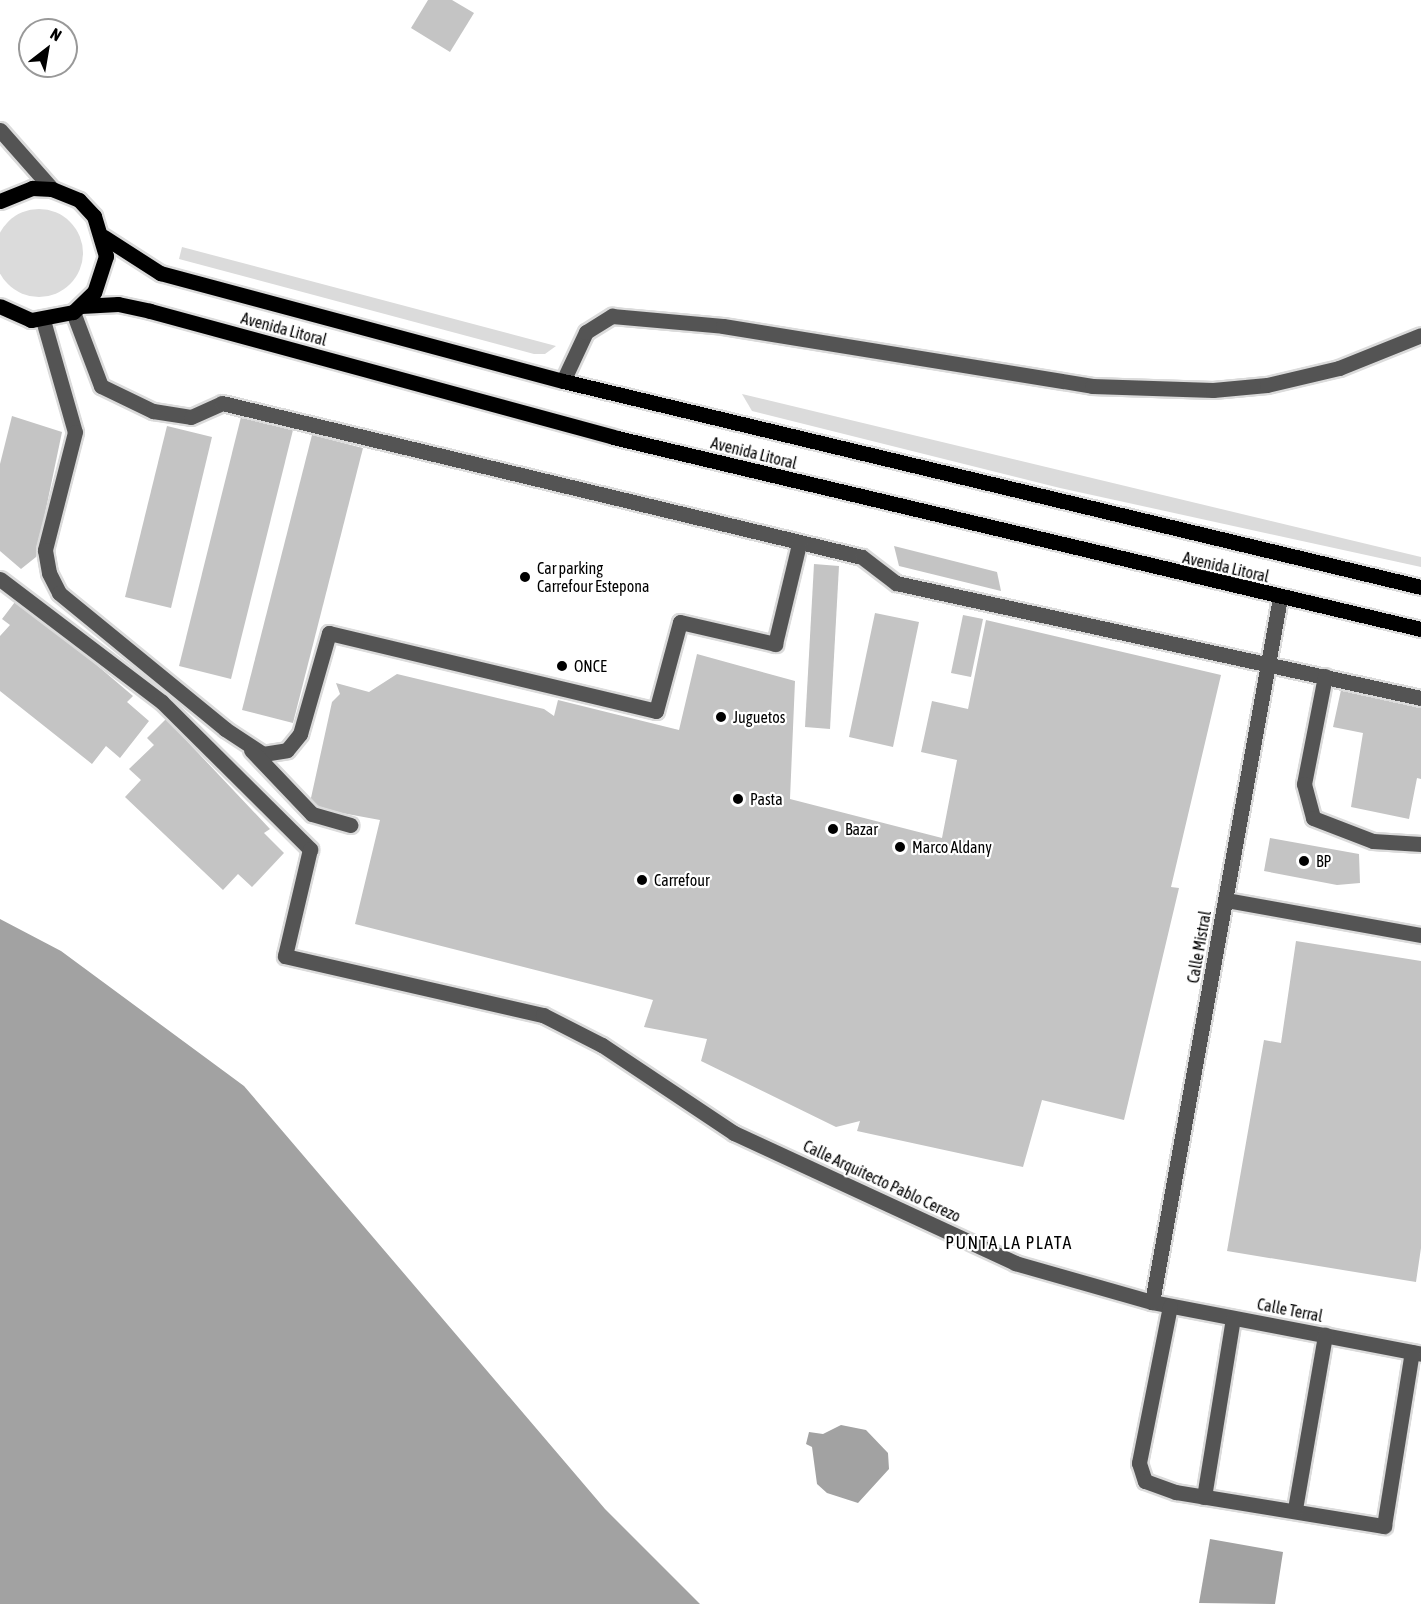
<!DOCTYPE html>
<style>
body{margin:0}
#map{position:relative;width:1421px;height:1604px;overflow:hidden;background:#fff;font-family:"Asap Condensed",sans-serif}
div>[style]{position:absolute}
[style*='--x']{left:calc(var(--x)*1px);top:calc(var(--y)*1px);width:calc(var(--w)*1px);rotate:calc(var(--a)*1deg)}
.green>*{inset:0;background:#dbdbdb}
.round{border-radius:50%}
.water>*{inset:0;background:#a2a2a2}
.building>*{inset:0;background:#c4c4c4}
.roads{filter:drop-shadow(2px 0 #dbdbdb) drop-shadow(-2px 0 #dbdbdb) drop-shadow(0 2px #dbdbdb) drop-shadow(0 -2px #dbdbdb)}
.minor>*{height:15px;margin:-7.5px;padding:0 7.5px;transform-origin:7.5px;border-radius:7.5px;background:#545454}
.major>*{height:15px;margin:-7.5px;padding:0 7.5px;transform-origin:7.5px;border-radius:7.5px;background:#000}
.dots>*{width:16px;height:16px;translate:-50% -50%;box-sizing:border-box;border:3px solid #fff;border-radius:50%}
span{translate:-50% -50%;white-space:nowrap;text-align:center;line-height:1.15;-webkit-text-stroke:4.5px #fff;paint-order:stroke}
.street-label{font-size:16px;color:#000}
.poi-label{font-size:16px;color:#000}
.left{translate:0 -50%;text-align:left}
.neighbourhood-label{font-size:18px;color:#000;letter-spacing:1.5px}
.north{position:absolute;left:18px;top:18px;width:60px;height:60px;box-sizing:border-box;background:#fff;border:2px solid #999;border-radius:50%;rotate:31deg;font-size:16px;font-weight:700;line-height:24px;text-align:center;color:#000}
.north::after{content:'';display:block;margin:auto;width:21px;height:27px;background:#000;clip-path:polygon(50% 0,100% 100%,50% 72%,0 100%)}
</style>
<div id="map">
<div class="green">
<div class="round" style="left:-5px;top:209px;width:88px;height:88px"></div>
<div style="clip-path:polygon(182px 247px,556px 346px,545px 354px,534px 354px,179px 259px)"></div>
<div style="clip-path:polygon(742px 394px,1421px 557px,1421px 567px,1060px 488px,752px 411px)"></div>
</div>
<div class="water">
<div style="clip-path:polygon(0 919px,61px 951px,244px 1086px,605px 1509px,700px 1604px,0 1604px)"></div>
<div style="clip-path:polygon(841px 1425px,866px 1430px,888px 1453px,889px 1469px,858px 1503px,827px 1493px,817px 1484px,812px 1447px,806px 1444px,809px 1432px,823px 1434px)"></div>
<div style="clip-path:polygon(1210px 1539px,1283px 1552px,1275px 1604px,1199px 1603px)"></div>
</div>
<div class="building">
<div style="clip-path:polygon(428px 0,452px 0,474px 13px,450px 52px,411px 28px)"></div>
<div style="clip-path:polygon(12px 416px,62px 432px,36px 557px,21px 569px,0 551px,0 464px)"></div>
<div style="clip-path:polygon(241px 417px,293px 430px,231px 679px,179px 666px)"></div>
<div style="clip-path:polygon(167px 426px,212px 437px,171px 608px,125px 597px)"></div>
<div style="clip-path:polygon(312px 435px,363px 448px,293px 723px,242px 710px)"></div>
<div style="clip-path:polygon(894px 546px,997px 572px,1001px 591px,899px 566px)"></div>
<div style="clip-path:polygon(814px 564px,839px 566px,830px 729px,805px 727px)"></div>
<div style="clip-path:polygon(18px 598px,133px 696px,127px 702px,149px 721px,120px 758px,106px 746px,92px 764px,0 691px,0 636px,10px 625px,2px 619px)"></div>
<div style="clip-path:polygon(875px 613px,919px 622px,893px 747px,849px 737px)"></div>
<div style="clip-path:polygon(963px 615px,983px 619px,971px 677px,951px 673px)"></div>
<div style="clip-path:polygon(986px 620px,1221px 675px,1171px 887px,1179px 888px,1124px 1120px,1042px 1100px,1023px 1167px,857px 1131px,860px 1121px,836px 1127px,701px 1061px,707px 1039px,644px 1027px,653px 1000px,355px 924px,380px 820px,309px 807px,332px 702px,340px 694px,336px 683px,369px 692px,397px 674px,544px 709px,554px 716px,558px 700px,679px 730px,697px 654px,795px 681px,790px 799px,942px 838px,957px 760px,921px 752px,932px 701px,968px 709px)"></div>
<div style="clip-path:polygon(1341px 690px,1421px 706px,1421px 779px,1417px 778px,1409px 819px,1351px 807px,1363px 733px,1333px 727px)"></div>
<div style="clip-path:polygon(166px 719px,270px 829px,264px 833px,284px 853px,252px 887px,238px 874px,223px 890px,125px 797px,141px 780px,129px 769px,154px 745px,147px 738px)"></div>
<div style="clip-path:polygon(1270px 838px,1359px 854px,1360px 883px,1337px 885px,1264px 871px)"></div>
<div style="clip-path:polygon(1296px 941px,1421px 961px,1421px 1248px,1416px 1282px,1227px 1251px,1264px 1040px,1281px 1043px)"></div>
</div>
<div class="roads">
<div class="minor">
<div style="--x:0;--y:130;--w:79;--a:48.6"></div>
<div style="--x:73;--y:312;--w:79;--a:69.3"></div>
<div style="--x:101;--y:386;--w:58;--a:25.7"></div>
<div style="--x:153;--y:411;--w:38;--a:9"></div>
<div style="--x:191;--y:417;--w:34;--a:-24"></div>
<div style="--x:222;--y:403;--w:658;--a:13.53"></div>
<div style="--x:862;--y:557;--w:43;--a:37.4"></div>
<div style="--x:896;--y:583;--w:537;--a:12.36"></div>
<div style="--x:43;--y:320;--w:116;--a:74.1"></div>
<div style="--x:75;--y:432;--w:122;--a:104.3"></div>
<div style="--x:45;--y:550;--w:23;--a:80"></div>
<div style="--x:49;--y:573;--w:22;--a:63"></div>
<div style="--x:59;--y:593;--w:215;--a:39.3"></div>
<div style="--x:225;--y:729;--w:45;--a:33.3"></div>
<div style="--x:263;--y:754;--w:24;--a:-9"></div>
<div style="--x:287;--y:750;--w:21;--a:-51"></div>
<div style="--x:300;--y:734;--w:105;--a:-74"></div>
<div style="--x:329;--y:633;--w:336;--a:13.4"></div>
<div style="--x:656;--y:711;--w:92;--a:-74.9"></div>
<div style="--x:680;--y:622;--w:98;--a:13"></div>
<div style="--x:775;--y:644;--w:103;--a:-76.5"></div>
<div style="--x:563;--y:381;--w:54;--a:-64.9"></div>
<div style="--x:586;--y:332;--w:31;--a:-32"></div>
<div style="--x:612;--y:316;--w:111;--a:5.1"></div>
<div style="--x:723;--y:326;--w:374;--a:9.2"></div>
<div style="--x:1092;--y:386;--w:121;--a:1.9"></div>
<div style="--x:1213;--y:390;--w:54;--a:-5.3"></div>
<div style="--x:1267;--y:385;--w:74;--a:-13.3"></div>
<div style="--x:1339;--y:368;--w:88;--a:-21.9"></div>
<div style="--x:0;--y:579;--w:203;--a:37.2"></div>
<div style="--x:162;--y:702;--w:209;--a:44.8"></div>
<div style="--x:310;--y:849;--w:110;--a:103.2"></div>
<div style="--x:285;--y:956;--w:265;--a:12.9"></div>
<div style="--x:543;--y:1015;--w:66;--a:27"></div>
<div style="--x:602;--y:1045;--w:159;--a:33.7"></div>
<div style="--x:734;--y:1133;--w:310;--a:24.8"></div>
<div style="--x:1015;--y:1263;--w:142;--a:15.9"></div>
<div style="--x:1152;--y:1302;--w:274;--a:10.9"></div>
<div style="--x:1325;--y:676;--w:110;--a:101"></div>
<div style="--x:1304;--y:784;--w:35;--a:75"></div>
<div style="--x:1313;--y:818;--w:64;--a:21"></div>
<div style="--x:1373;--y:841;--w:48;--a:3.6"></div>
<div style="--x:251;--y:750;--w:88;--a:46.4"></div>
<div style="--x:312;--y:814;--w:40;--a:16"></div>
<div style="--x:1226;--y:900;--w:198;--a:10.2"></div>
<div style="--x:1152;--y:1302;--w:716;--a:-79.7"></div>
<div style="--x:1170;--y:1306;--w:160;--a:101.2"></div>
<div style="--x:1139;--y:1463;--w:19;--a:72"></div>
<div style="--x:1145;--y:1481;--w:33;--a:20"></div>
<div style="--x:1176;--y:1492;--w:211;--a:9.3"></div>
<div style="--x:1384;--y:1526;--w:176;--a:-80.9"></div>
<div style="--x:1204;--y:1497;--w:181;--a:-80.8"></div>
<div style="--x:1295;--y:1509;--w:177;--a:-80.2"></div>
</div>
<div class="major">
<div style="--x:0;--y:201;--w:35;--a:-22"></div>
<div style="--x:32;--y:188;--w:20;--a:3"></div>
<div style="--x:52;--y:189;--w:29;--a:22"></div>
<div style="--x:79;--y:200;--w:22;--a:47"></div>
<div style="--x:94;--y:216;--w:42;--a:73.3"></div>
<div style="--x:106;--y:256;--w:38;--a:108"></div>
<div style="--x:94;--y:292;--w:29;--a:136"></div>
<div style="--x:73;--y:312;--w:43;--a:169.2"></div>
<div style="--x:31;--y:320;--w:34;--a:-156"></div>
<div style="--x:104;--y:237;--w:67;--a:32.7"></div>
<div style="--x:160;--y:273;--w:417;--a:15"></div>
<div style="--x:563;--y:381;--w:882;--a:13.5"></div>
<div style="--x:81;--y:306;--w:37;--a:-3"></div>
<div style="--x:118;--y:304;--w:33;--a:12"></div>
<div style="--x:150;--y:311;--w:480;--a:15.2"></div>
<div style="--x:613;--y:437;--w:830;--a:13.37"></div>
</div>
</div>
<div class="dots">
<div style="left:525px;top:577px;background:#000"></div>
<div style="left:562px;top:666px;background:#000"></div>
<div style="left:721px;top:717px;background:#000"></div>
<div style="left:738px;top:799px;background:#000"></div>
<div style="left:833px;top:829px;background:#000"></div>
<div style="left:900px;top:847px;background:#000"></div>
<div style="left:1304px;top:861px;background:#000"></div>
<div style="left:642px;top:880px;background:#000"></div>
</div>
<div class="street-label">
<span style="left:284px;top:329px;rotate:15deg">Avenida Litoral</span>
<span style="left:754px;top:453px;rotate:14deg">Avenida Litoral</span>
<span style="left:1226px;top:567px;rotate:13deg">Avenida Litoral</span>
<span style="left:1199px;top:947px;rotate:-80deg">Calle Mistral</span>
<span style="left:882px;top:1181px;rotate:25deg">Calle Arquitecto Pablo Cerezo</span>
<span style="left:1290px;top:1310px;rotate:11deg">Calle Terral</span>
</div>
<div class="poi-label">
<span class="left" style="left:537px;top:577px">Car parking<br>Carrefour Estepona</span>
<span class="left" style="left:574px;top:666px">ONCE</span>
<span class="left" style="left:733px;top:717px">Juguetos</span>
<span class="left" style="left:750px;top:799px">Pasta</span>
<span class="left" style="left:845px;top:829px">Bazar</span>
<span class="left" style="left:912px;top:847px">Marco Aldany</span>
<span class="left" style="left:1316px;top:861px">BP</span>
<span class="left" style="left:654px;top:880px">Carrefour</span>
</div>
<div class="neighbourhood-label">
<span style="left:1009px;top:1243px">PUNTA LA PLATA</span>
</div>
<div class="north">N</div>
</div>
